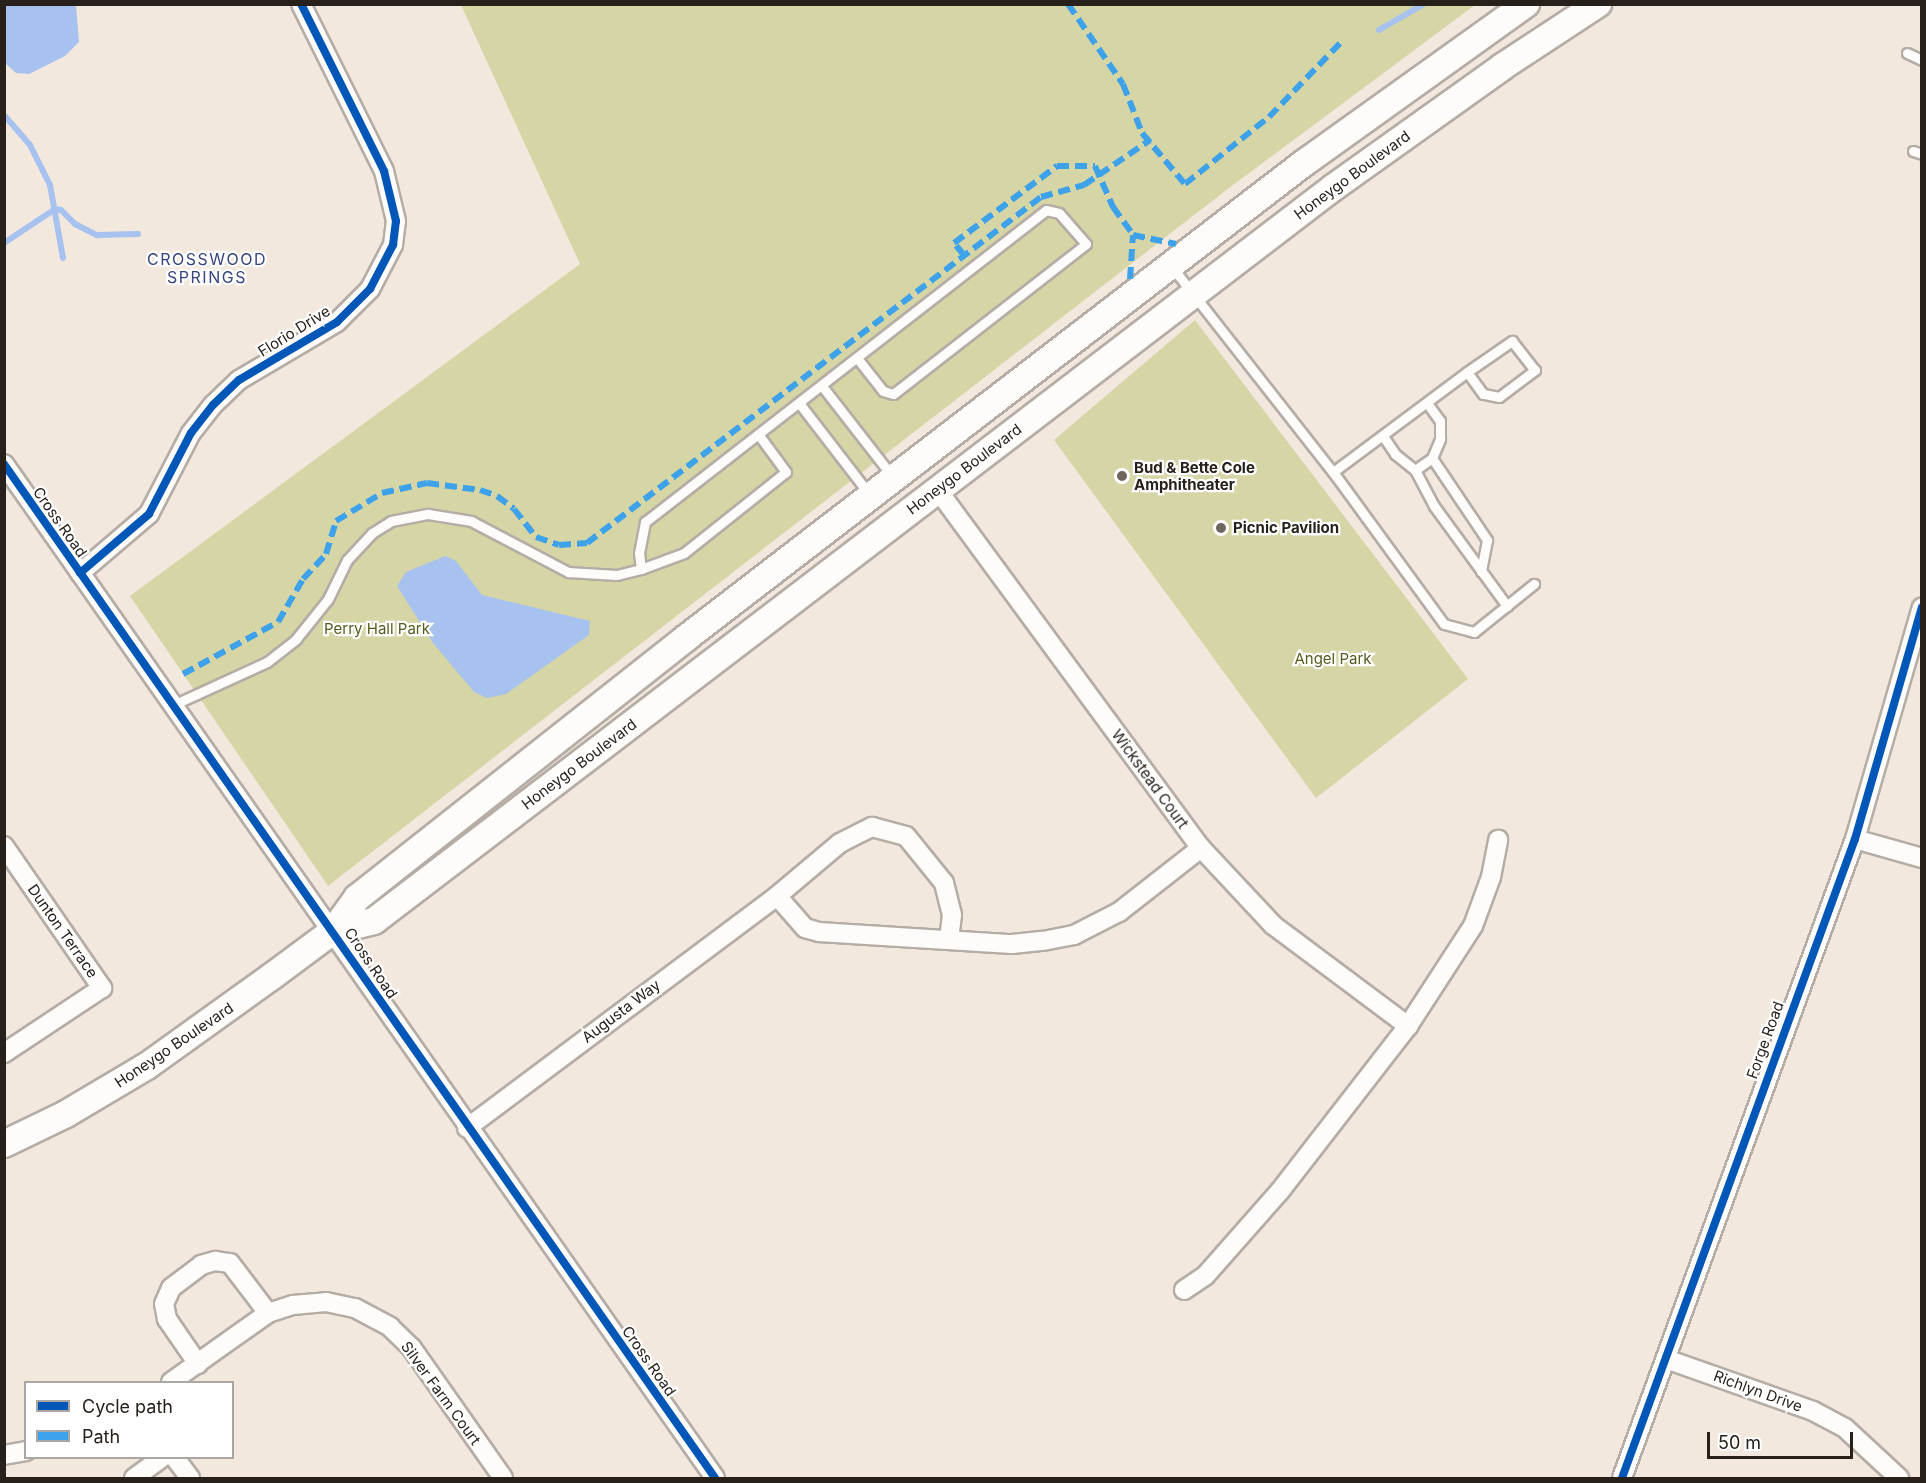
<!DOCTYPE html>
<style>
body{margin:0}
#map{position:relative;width:1926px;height:1483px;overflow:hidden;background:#f3e8de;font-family:Inter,sans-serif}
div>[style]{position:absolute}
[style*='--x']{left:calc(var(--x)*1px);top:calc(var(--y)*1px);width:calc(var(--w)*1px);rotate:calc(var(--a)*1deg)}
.green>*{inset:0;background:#d5d5a6}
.water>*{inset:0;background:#a7c2ef}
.stream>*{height:6px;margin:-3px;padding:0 3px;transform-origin:3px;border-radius:3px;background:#a7c2ef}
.roads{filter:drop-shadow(2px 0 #b5ada5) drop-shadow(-2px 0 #b5ada5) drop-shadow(0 2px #b5ada5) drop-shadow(0 -2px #b5ada5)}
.service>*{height:9px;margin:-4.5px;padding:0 4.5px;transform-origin:4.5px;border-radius:4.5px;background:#fdfcfa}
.minor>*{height:18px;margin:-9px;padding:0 9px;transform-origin:9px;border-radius:9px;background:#fdfcfa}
.secondary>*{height:26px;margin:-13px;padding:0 13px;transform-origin:13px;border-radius:13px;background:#fdfcfa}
.quiet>*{height:6px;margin-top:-3px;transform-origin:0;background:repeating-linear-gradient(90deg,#3ea2ea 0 12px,transparent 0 18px)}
.cycleway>*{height:8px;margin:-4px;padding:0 4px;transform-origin:4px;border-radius:4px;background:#0057b8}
.dots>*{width:16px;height:16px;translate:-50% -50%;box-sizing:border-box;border:3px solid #fff;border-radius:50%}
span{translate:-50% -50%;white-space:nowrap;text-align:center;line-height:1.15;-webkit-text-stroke:4.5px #fff;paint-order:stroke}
.street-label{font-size:15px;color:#28201a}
.poi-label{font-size:15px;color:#28201a;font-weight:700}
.left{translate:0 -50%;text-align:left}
.park-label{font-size:15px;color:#565d1f}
.neighbourhood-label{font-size:16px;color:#374580;letter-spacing:1.5px}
.frame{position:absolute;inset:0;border:6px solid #28201a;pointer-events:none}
.legend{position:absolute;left:24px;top:1381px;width:210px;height:78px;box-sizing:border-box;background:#fff;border:2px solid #a9a6a3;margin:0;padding:8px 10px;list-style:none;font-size:18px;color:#28201a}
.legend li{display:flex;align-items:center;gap:12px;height:30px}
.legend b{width:30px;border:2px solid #a9a6a3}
.scale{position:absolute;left:1707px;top:1432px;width:146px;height:27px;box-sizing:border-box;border:3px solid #28201a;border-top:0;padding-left:8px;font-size:18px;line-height:21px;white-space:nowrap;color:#28201a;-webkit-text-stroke:4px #fff;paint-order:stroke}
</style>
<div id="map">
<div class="green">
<div style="clip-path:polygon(461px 5px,1475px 5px,1229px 188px,328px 886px,130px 596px,580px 264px)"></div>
<div style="clip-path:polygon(1195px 320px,1468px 679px,1316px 798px,1054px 440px)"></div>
</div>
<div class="water">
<div style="clip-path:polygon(4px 5px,76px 5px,79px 42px,65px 56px,29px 74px,16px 73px,5px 63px)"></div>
<div style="clip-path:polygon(445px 556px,456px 561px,482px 595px,590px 621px,589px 635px,506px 694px,487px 698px,474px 692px,433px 643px,397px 586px,406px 572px)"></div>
</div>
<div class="stream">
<div style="--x:1379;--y:30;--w:52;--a:-30"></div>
<div style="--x:4;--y:115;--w:40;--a:49"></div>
<div style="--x:30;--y:145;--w:45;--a:63.4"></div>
<div style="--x:50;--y:185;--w:74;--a:79.9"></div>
<div style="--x:4;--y:243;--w:61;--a:-33.7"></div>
<div style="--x:55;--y:209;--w:6;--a:9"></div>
<div style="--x:61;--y:210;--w:20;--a:45"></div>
<div style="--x:75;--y:224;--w:25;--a:27"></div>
<div style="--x:97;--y:235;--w:41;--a:-1.4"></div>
</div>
<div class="roads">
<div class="service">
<div style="--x:1907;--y:53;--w:17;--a:25"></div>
<div style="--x:1913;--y:151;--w:9;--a:18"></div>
<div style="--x:1172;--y:267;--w:261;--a:51.9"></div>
<div style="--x:1333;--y:472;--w:188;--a:53.9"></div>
<div style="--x:1444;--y:624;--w:31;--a:15"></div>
<div style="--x:1474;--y:632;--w:77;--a:-38.7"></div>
<div style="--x:822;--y:386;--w:114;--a:52.1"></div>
<div style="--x:799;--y:403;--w:115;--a:52.4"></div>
<div style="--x:1383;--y:436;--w:22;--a:56"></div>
<div style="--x:1395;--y:454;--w:26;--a:39"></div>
<div style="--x:1415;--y:470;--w:41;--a:62.2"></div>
<div style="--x:1434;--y:506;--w:124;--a:53.9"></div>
<div style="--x:1432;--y:458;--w:99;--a:56.1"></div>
<div style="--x:1487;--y:540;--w:32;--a:101"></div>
<div style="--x:1415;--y:470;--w:21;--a:-35"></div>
<div style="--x:1432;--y:458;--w:21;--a:-67"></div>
<div style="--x:1440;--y:439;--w:18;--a:-90"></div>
<div style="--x:1440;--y:421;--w:22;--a:-126"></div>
<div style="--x:1333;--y:472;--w:167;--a:-36.7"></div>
<div style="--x:1467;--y:372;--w:55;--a:-34.6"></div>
<div style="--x:1512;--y:341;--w:37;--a:52"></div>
<div style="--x:1535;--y:370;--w:45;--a:143.1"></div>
<div style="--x:1499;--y:397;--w:16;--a:-169"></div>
<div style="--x:1483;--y:394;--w:27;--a:-126"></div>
<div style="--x:641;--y:569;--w:46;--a:-20.4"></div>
<div style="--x:684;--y:553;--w:130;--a:-38.5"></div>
<div style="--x:786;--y:472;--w:47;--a:-126.4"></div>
<div style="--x:173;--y:705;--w:103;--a:-24.6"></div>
<div style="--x:267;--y:662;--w:37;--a:-38"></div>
<div style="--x:296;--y:639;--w:51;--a:-51.3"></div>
<div style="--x:328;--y:599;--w:43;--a:-64"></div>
<div style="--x:347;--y:560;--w:37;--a:-47"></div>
<div style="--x:372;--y:533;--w:22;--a:-32"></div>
<div style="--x:391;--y:521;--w:38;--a:-11"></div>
<div style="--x:428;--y:514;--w:44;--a:9.2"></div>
<div style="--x:471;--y:521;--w:110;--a:27.7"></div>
<div style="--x:568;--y:572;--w:49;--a:3.5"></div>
<div style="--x:617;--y:575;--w:25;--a:-14"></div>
<div style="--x:641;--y:569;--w:16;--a:-97"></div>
<div style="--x:639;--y:553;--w:32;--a:-79"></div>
<div style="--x:645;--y:522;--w:508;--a:-37.88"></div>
<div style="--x:1046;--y:210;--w:13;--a:13"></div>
<div style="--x:1059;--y:213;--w:41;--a:48.9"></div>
<div style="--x:1086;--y:244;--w:244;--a:142.1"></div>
<div style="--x:893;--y:394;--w:10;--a:-163"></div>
<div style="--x:883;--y:391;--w:42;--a:-128.2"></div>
</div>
<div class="minor">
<div style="--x:4;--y:464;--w:1238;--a:54.96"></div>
<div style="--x:937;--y:489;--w:446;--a:53.7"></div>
<div style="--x:1201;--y:848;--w:105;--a:46.9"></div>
<div style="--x:1273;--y:925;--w:169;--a:36.8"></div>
<div style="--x:80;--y:573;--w:91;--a:-40.5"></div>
<div style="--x:149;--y:514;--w:91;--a:-62.6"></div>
<div style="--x:191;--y:433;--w:36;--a:-52"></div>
<div style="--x:213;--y:405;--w:36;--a:-44"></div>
<div style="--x:239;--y:380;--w:114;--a:-30.6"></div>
<div style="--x:337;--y:322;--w:47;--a:-45"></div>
<div style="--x:370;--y:289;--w:50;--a:-62.4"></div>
<div style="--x:393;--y:245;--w:24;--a:-83"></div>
<div style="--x:396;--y:221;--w:51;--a:-103.5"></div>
<div style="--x:384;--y:171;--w:186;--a:-116.4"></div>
<div style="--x:1855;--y:839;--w:70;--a:15.8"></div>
<div style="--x:4;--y:846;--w:173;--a:55.4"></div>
<div style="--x:102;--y:988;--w:118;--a:146.4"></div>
<div style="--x:777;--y:896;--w:43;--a:48.8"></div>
<div style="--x:805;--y:928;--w:15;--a:16"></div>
<div style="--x:819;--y:932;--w:193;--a:3.6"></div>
<div style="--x:1012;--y:944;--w:31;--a:-6"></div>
<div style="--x:1043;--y:941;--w:32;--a:-11"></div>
<div style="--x:1074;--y:935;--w:51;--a:-27.1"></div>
<div style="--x:1119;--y:912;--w:104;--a:-38"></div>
<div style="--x:467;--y:1128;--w:387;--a:-36.8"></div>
<div style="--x:777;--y:896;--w:82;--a:-40.1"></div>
<div style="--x:840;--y:843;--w:36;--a:-27"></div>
<div style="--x:872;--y:827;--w:35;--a:15"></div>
<div style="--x:906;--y:836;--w:60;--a:51"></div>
<div style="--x:944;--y:883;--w:33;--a:76"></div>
<div style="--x:952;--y:915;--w:24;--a:97"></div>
<div style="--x:1184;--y:1290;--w:25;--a:-34"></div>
<div style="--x:1205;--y:1276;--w:113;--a:-48.6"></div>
<div style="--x:1280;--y:1191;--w:209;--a:-52.2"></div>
<div style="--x:1408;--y:1026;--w:119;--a:-57"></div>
<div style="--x:1473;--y:926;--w:52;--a:-69.8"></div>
<div style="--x:1491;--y:877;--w:38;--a:-79"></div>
<div style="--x:1666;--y:1359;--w:156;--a:19.5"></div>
<div style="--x:1813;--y:1411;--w:36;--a:28"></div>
<div style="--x:1845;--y:1428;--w:74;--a:42.8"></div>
<div style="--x:198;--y:1364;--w:55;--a:-124.6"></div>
<div style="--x:167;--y:1319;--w:15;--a:-101"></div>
<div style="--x:164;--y:1304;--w:17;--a:-66"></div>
<div style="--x:171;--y:1288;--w:38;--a:-37"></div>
<div style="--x:201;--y:1265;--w:15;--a:-16"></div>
<div style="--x:215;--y:1261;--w:15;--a:8"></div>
<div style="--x:230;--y:1263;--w:63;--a:52.8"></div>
<div style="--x:171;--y:1382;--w:119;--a:-35.4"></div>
<div style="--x:268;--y:1313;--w:26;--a:-18"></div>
<div style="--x:293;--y:1305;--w:33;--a:-5"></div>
<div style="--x:326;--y:1302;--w:30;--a:12"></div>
<div style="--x:355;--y:1308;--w:40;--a:28"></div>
<div style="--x:390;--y:1327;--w:29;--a:44"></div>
<div style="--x:411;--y:1347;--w:160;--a:54.9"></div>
<div style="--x:4;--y:1455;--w:22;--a:-10"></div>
<div style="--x:175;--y:1458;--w:25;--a:53"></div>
<div style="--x:134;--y:1478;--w:34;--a:-36"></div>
<div style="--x:1622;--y:1478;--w:680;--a:-69.97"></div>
<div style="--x:1855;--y:839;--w:241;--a:-73.9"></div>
</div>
<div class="secondary">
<div style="--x:333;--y:931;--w:42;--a:-13.7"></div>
<div style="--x:374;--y:921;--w:1208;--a:-37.4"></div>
<div style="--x:1334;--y:187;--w:206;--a:-35.5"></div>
<div style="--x:1502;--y:67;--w:115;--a:-33.3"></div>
<div style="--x:4;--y:1144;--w:69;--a:-25.8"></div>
<div style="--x:66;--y:1114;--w:94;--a:-30.7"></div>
<div style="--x:147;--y:1066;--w:153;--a:-35.7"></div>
<div style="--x:271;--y:977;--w:77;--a:-36.6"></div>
<div style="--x:333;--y:931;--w:41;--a:-54"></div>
<div style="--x:357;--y:898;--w:419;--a:-38.3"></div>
<div style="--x:686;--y:638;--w:779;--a:-37.55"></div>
<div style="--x:1304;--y:163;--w:273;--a:-35.6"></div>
</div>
</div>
<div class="quiet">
<div style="--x:1068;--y:4;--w:97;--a:55.5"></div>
<div style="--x:1123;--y:84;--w:53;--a:68.8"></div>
<div style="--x:1142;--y:133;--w:67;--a:49.9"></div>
<div style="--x:1185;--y:184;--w:107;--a:-38.6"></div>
<div style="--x:1269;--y:117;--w:107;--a:-46.1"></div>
<div style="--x:964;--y:255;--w:16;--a:-130"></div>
<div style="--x:954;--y:243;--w:129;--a:-36.8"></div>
<div style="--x:1057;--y:166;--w:38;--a:0"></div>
<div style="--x:1095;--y:166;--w:45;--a:66.3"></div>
<div style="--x:1113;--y:207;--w:34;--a:54"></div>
<div style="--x:1130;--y:279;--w:44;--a:-86.1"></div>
<div style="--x:1133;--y:235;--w:44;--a:11.8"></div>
<div style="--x:183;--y:674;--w:108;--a:-28.7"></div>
<div style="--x:278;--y:622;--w:50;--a:-59.8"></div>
<div style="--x:303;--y:579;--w:34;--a:-47"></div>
<div style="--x:326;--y:554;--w:34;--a:-73"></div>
<div style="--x:336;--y:521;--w:54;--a:-31.3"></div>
<div style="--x:382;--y:493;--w:46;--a:-12.5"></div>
<div style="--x:427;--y:483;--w:53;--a:7.5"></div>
<div style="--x:480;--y:490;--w:18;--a:19"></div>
<div style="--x:497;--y:496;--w:21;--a:37"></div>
<div style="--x:514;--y:509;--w:36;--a:52"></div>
<div style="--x:536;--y:537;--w:24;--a:19"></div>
<div style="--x:559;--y:545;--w:28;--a:-4"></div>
<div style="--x:587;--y:543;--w:571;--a:-37.31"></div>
<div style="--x:1041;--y:197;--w:45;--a:-15.6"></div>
<div style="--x:1084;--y:185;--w:80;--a:-34.3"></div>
</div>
<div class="cycleway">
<div style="--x:4;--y:464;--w:1238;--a:54.96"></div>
<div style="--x:80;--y:573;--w:91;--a:-40.5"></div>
<div style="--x:149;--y:514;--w:91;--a:-62.6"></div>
<div style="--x:191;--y:433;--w:36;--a:-52"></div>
<div style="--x:213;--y:405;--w:36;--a:-44"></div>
<div style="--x:239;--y:380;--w:114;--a:-30.6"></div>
<div style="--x:337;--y:322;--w:47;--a:-45"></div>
<div style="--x:370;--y:289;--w:50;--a:-62.4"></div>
<div style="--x:393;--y:245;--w:24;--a:-83"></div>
<div style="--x:396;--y:221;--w:51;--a:-103.5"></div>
<div style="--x:384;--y:171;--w:186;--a:-116.4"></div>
<div style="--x:1622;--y:1478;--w:680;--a:-69.97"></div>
<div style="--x:1855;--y:839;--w:241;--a:-73.9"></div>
</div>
<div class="dots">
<div style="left:1122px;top:476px;background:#6f665f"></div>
<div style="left:1221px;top:528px;background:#6f665f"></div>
</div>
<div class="street-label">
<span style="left:1352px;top:175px;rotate:-36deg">Honeygo Boulevard</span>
<span style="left:294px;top:331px;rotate:-32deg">Florio Drive</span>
<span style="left:964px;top:469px;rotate:-37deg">Honeygo Boulevard</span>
<span style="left:60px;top:522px;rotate:55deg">Cross Road</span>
<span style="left:579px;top:764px;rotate:-37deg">Honeygo Boulevard</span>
<span style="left:1150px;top:779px;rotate:54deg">Wickstead Court</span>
<span style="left:63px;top:931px;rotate:55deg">Dunton Terrace</span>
<span style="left:371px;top:963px;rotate:56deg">Cross Road</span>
<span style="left:621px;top:1011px;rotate:-37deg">Augusta Way</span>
<span style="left:1765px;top:1040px;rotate:-70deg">Forge Road</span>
<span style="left:174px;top:1045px;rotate:-34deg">Honeygo Boulevard</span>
<span style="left:649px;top:1361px;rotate:55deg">Cross Road</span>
<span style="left:1758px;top:1391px;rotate:20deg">Richlyn Drive</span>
<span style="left:441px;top:1393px;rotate:54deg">Silver Farm Court</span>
</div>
<div class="poi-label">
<span class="left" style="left:1134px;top:476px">Bud &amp; Bette Cole<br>Amphitheater</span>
<span class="left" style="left:1233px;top:528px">Picnic Pavilion</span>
</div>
<div class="park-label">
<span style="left:377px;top:629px">Perry Hall Park</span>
<span style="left:1333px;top:659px">Angel Park</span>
</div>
<div class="neighbourhood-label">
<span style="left:207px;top:268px">CROSSWOOD<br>SPRINGS</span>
</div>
<div class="frame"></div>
<ul class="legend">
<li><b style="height:8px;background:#0057b8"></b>Cycle path</li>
<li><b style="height:8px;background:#3ea2ea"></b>Path</li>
</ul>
<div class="scale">50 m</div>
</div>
